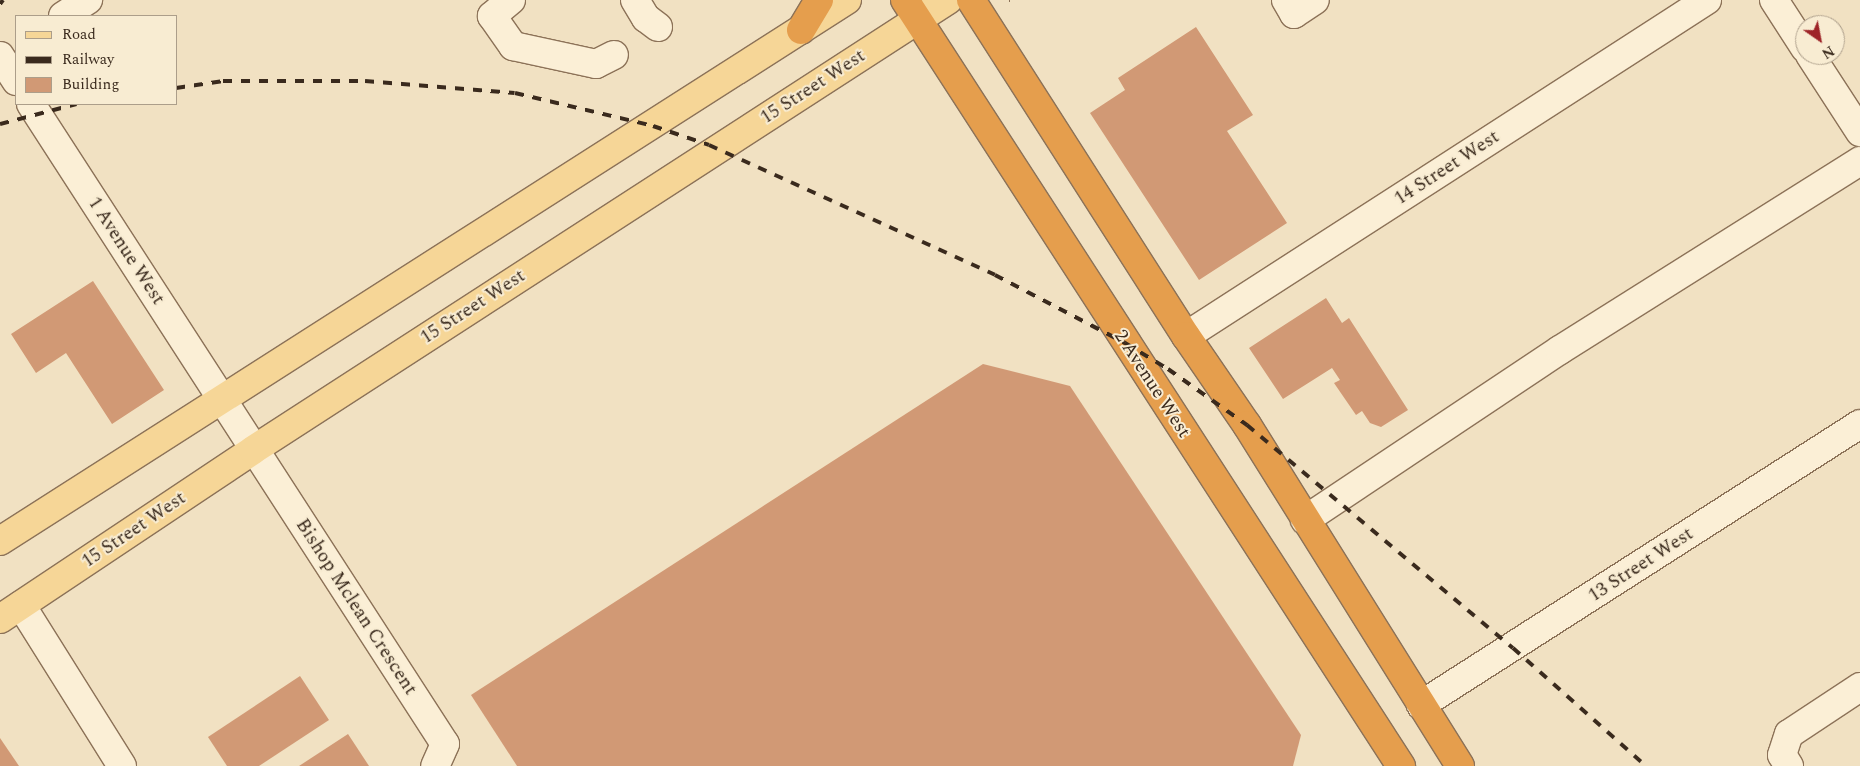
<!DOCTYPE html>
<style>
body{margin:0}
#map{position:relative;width:1860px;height:766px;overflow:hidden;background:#f1e1c2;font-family:Spectral,serif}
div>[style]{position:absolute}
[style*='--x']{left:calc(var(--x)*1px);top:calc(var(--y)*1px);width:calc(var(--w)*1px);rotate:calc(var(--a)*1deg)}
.building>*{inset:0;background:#d19975}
.path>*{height:3px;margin-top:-1.5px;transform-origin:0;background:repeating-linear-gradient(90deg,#8c7258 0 4px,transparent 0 6.5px)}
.roads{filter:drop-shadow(1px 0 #8c7258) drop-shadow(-1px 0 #8c7258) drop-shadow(0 1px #8c7258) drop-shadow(0 -1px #8c7258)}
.minor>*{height:28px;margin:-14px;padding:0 14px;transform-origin:14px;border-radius:14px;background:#fbefd6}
.major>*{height:28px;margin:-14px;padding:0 14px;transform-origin:14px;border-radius:14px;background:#f6d697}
.highway>*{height:28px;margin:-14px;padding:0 14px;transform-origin:14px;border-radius:14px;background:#e59e4d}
.rail>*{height:4px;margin-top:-2px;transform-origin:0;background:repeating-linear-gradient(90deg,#3a2a1d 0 9px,transparent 0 18px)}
span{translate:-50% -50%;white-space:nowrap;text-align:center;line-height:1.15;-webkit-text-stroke:4px #f8ecd2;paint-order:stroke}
.street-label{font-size:19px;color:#3a2a1d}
.legend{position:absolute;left:15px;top:15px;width:162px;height:90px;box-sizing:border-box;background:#f8ecd2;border:1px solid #ac9e8a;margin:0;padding:6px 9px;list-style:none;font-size:15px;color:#3a2a1d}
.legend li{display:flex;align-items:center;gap:10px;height:25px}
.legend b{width:25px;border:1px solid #ac9e8a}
.north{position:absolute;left:1795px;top:15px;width:50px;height:50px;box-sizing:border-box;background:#f8ecd2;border:1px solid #ac9e8a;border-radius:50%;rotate:147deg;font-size:14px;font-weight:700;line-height:20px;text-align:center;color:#3a2a1d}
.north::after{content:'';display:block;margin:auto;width:18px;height:22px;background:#9e2428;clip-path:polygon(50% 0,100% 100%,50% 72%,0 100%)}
</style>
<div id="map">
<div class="building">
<div style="clip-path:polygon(1196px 27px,1253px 115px,1227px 131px,1287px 223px,1199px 280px,1090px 113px,1125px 90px,1118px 78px)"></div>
<div style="clip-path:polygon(93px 281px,164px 390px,112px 424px,66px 353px,36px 373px,11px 334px)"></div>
<div style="clip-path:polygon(1326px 298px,1342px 323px,1349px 318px,1408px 410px,1381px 427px,1370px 423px,1362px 411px,1356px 415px,1334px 383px,1340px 380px,1332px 368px,1283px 399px,1249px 348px)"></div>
<div style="clip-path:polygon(983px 364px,1070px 386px,1301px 735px,1293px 766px,517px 766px,471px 695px)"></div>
<div style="clip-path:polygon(300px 676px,329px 720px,259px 766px,227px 766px,208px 737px)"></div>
<div style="clip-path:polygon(348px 734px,369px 766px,299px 766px)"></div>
<div style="clip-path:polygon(0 738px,19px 766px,0 766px)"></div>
</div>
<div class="path">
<div style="--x:1009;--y:0;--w:1;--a:0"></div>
</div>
<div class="roads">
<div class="minor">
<div style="--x:511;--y:0;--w:25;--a:140"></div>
<div style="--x:492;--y:16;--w:37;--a:55"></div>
<div style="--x:513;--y:46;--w:85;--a:12.2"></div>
<div style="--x:596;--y:64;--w:20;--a:-27"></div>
<div style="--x:635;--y:0;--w:21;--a:59"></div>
<div style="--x:646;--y:18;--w:15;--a:37"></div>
<div style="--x:1286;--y:0;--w:16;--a:60"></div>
<div style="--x:1294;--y:14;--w:25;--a:-34"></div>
<div style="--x:1774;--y:0;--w:57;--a:57.1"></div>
<div style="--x:63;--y:16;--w:30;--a:-33"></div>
<div style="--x:1810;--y:55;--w:92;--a:57"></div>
<div style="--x:0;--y:56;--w:30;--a:57"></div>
<div style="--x:31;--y:104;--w:762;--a:57.1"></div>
<div style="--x:445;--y:744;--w:24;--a:114"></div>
<div style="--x:1186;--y:336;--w:620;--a:-32.82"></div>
<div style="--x:1305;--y:520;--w:306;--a:-33.7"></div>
<div style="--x:1560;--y:350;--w:355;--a:-32.2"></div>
<div style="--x:21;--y:605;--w:190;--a:57.9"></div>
<div style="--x:1421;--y:705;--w:521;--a:-32.62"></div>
<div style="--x:1789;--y:766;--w:13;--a:-122"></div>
<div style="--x:1782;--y:755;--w:22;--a:-72"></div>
<div style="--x:1789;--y:734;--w:85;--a:-33.5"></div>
</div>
<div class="major">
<div style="--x:0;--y:541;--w:1005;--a:-32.57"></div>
<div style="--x:0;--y:619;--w:304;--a:-33.7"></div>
<div style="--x:253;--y:450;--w:828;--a:-32.92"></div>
</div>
<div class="highway">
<div style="--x:905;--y:0;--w:913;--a:57.08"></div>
<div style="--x:971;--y:0;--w:399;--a:57.4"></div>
<div style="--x:1186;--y:336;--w:108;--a:55.6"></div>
<div style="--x:1247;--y:425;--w:402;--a:58"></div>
<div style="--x:801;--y:30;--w:35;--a:-59"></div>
</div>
</div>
<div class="rail">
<div style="--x:0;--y:4;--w:5;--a:-53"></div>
<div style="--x:176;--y:88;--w:48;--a:-8.5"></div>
<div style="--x:223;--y:81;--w:142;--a:0"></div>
<div style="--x:365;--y:81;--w:150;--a:4.6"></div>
<div style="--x:515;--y:93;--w:142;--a:13.4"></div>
<div style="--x:653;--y:126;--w:59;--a:18.7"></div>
<div style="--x:709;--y:145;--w:314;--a:24.4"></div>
<div style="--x:995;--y:275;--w:147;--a:27.6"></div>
<div style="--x:1125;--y:343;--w:50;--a:31.2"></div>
<div style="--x:1168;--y:369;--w:97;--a:35.3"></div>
<div style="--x:1247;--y:425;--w:347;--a:40"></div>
<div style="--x:1513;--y:648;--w:178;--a:41.6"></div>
<div style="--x:0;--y:124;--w:79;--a:-14.7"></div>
</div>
<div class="street-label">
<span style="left:813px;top:87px;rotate:-33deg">15 Street West</span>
<span style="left:1447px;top:168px;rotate:-33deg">14 Street West</span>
<span style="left:126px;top:251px;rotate:57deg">1 Avenue West</span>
<span style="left:473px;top:307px;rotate:-33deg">15 Street West</span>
<span style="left:1152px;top:384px;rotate:57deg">2 Avenue West</span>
<span style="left:134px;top:530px;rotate:-34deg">15 Street West</span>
<span style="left:1641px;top:565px;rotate:-33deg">13 Street West</span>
<span style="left:356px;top:607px;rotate:57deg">Bishop Mclean Crescent</span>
</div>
<ul class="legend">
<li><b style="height:6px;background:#f6d697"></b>Road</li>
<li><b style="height:6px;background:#3a2a1d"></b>Railway</li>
<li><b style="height:14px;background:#d19975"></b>Building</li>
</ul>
<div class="north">N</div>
</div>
